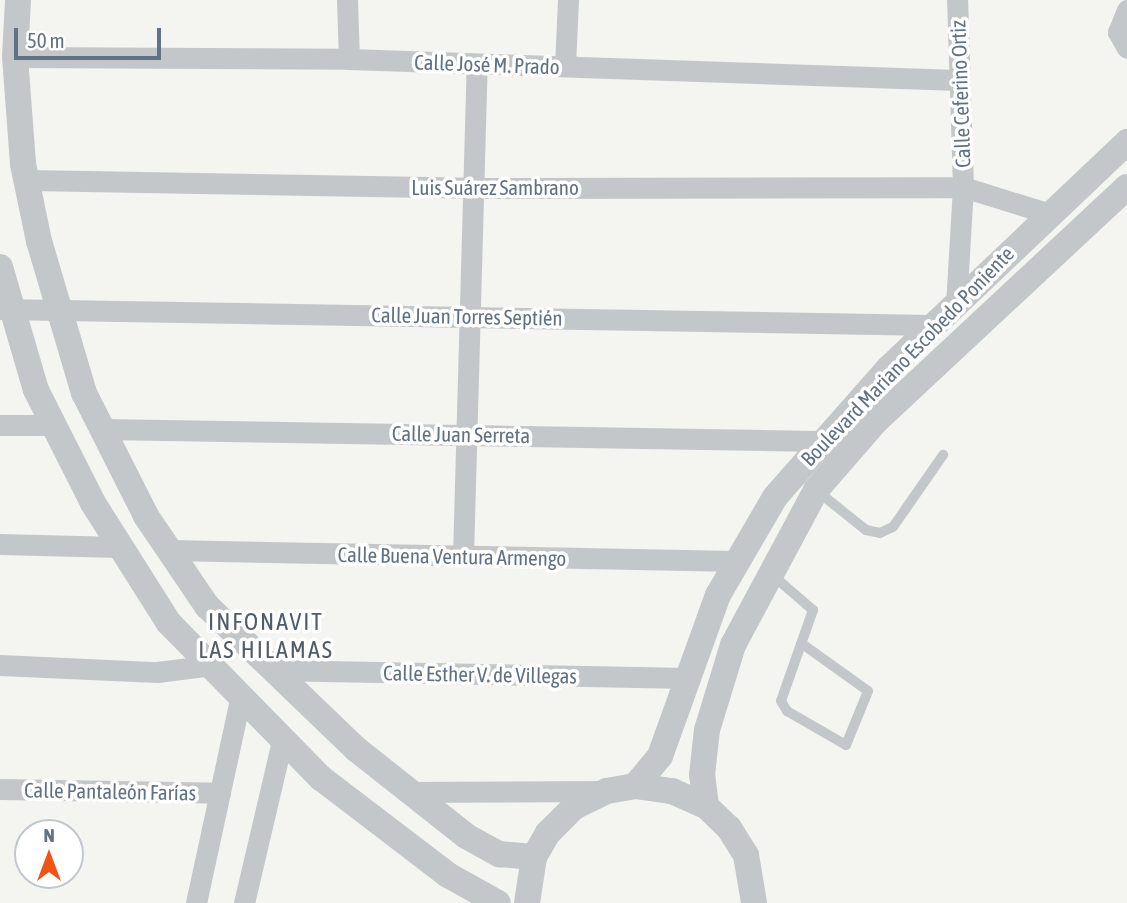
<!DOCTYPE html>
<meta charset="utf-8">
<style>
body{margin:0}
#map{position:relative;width:1127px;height:903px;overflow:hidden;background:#f4f5f0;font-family:"Asap Condensed",sans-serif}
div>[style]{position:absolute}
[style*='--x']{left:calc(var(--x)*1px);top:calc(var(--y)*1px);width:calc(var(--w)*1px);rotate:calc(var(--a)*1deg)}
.service>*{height:10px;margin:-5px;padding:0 5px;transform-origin:5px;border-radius:5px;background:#c3c7ca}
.minor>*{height:21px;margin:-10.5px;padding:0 10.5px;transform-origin:10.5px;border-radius:10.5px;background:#c3c7ca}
.tertiary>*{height:26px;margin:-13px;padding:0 13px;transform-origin:13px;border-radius:13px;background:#c3c7ca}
span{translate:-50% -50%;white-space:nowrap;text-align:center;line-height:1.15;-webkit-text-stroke:7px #fff;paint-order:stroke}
.street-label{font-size:21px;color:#617284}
.quarter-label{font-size:24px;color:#505c68;letter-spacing:2px}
.north{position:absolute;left:14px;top:819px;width:70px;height:70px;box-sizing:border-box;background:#fff;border:2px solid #c0c7ce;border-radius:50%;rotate:0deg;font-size:19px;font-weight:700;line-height:28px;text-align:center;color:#617284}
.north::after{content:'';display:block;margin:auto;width:24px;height:32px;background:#f05415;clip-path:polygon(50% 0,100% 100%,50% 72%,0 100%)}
.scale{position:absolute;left:14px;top:28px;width:147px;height:32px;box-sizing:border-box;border:4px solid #617284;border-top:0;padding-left:9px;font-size:21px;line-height:24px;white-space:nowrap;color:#617284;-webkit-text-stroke:5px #fff;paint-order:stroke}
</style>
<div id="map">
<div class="service">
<div style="--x:816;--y:490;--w:64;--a:38.7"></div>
<div style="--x:866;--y:530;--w:14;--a:12"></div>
<div style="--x:880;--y:533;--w:14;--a:-25"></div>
<div style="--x:893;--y:527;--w:88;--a:-55.2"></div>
<div style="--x:770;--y:573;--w:57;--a:40.7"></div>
<div style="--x:813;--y:610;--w:96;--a:109.4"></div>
<div style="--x:781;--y:701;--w:12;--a:59"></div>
<div style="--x:787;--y:711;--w:68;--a:30"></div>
<div style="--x:846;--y:745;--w:58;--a:-67.8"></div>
<div style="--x:868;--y:691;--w:82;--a:-144.4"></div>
</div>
<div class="minor">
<div style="--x:347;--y:0;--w:59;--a:88.1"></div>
<div style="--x:1127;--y:10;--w:24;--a:112"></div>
<div style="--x:1118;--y:32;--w:18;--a:61"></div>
<div style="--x:15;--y:57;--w:334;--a:0.3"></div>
<div style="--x:349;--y:59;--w:610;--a:1.97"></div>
<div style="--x:565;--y:66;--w:66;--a:-87.4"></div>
<div style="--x:28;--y:180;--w:442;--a:1"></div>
<div style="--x:470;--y:188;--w:493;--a:-0.1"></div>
<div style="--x:963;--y:187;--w:88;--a:17.2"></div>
<div style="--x:956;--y:305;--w:118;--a:-86.6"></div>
<div style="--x:963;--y:187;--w:187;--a:-91.8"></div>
<div style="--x:0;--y:309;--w:933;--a:0.98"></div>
<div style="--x:0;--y:425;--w:54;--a:0"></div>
<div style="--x:102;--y:429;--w:718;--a:0.96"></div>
<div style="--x:0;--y:544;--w:118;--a:1.5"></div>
<div style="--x:169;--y:550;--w:567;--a:1.11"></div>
<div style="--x:463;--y:556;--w:490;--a:-88.4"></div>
<div style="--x:0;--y:665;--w:157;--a:2.6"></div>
<div style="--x:157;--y:672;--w:48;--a:-7.1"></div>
<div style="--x:271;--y:670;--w:418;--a:1.1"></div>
<div style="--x:0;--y:789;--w:220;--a:1"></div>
<div style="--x:407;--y:792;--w:198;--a:-0.3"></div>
<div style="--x:196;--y:903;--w:208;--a:-77.8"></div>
<div style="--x:244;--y:903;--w:166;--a:-76.8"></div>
</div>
<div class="tertiary">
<div style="--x:18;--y:0;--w:57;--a:93"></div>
<div style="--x:15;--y:57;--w:107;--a:85.7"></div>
<div style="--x:23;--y:164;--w:79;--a:78.3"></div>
<div style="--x:39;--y:241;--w:159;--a:73.5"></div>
<div style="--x:84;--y:393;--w:138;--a:63.2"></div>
<div style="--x:146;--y:516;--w:109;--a:55.9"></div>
<div style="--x:207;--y:606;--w:207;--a:43.8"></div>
<div style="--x:356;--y:749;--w:140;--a:38.3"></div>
<div style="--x:466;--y:836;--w:38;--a:29"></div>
<div style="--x:499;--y:854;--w:35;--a:5"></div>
<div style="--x:0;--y:267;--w:128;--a:73.7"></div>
<div style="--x:36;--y:390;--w:127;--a:63.2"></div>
<div style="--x:93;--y:503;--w:142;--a:57.7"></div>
<div style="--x:169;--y:623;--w:217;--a:45.6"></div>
<div style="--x:321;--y:778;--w:160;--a:37.4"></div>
<div style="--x:448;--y:875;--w:57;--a:29.2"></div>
<div style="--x:635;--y:786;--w:39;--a:-50"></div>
<div style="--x:660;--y:756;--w:171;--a:-70.2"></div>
<div style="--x:718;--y:595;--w:113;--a:-59.8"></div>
<div style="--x:775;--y:497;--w:171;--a:-48.6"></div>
<div style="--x:888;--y:369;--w:330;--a:-43.5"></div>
<div style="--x:706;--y:806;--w:31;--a:-97"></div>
<div style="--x:702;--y:775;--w:45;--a:-83.7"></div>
<div style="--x:707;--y:730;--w:89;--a:-73"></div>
<div style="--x:733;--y:645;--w:176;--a:-61.8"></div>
<div style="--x:816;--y:490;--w:91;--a:-49"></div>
<div style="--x:876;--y:421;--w:343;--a:-43"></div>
<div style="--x:527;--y:903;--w:47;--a:-81.3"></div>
<div style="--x:534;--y:857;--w:28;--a:-60"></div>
<div style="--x:548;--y:833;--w:37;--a:-45"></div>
<div style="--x:574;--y:807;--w:37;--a:-26"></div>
<div style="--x:607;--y:791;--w:28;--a:-10"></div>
<div style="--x:635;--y:786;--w:37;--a:8"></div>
<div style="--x:672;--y:791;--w:37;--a:24"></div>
<div style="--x:706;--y:806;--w:32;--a:44"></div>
<div style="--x:729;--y:828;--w:32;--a:58"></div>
<div style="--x:746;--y:855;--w:49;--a:80.5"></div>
</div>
<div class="street-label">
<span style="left:487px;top:64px;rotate:2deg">Calle José M. Prado</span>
<span style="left:960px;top:94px;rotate:-92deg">Calle Ceferino Ortiz</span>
<span style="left:495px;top:187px">Luis Suárez Sambrano</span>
<span style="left:467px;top:316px;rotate:1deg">Calle Juan Torres Septién</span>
<span style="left:907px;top:356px;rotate:-46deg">Boulevard Mariano Escobedo Poniente</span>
<span style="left:461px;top:434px;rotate:1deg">Calle Juan Serreta</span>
<span style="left:452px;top:556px;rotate:1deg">Calle Buena Ventura Armengo</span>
<span style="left:480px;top:674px;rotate:1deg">Calle Esther V. de Villegas</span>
<span style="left:110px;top:791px;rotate:1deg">Calle Pantaleón Farías</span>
</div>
<div class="quarter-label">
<span style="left:266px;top:636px">INFONAVIT<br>LAS HILAMAS</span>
</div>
<div class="north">N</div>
<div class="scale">50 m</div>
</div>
